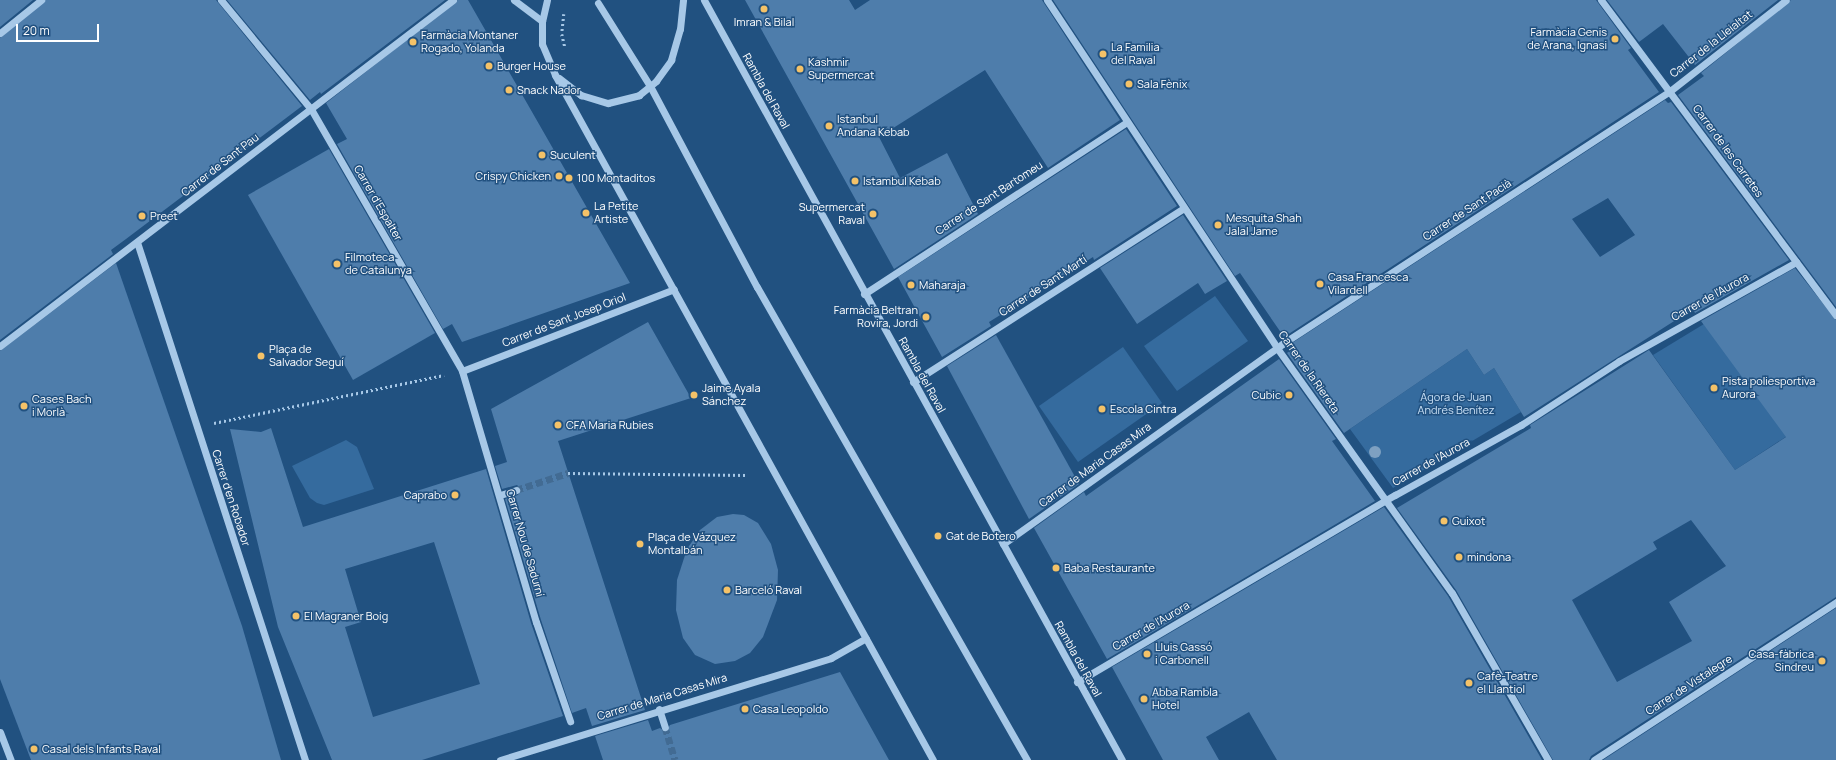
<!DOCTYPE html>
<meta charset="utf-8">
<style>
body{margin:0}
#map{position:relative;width:1836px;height:760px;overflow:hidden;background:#215180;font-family:Manrope,sans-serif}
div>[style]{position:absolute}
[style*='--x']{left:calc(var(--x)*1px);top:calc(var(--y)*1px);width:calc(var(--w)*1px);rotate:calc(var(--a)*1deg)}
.green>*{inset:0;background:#356b9e}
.building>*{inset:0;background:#4e7dab}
.minor-tunnel>*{height:7px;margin-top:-3.5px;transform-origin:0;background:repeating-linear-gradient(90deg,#426b93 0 7px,transparent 0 10.5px)}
.path>*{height:2.5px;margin-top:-1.25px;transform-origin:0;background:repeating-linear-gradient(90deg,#a7c8e7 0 2px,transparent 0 5px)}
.minor>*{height:7px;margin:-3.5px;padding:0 3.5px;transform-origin:3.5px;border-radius:3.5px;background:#a7c8e7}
.trees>*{width:12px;height:12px;margin:-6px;border-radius:50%;background:#7ea0c1}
.dots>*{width:11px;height:11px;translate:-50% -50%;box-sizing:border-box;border:2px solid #215180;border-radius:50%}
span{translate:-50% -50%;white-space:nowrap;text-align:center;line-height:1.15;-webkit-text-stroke:3px #215180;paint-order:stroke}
.poi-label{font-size:11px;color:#fff}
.right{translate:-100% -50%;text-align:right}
.left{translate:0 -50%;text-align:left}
.street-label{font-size:11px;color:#fff}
.park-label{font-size:11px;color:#cae1f6}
.scale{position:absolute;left:16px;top:24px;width:83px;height:18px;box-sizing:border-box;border:2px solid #fff;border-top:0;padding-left:5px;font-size:12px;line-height:14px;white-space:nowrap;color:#fff;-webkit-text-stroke:3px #215180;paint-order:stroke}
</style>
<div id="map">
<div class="green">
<div style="clip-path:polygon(1215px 296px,1248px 341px,1177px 391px,1144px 346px)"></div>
<div style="clip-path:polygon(1704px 324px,1787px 436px,1735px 470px,1653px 355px)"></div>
<div style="clip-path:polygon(1123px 347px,1162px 403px,1078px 462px,1039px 406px)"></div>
<div style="clip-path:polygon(1467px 349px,1484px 375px,1494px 368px,1521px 412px,1393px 488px,1350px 429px)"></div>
<div style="clip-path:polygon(346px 440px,357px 447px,374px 489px,324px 505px,317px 503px,310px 498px,292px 466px)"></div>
</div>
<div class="building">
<div style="clip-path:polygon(0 0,33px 0,0 27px)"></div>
<div style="clip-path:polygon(46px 0,216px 0,302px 106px,126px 239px,111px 250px,113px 254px,0 340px,0 38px)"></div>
<div style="clip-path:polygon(227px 0,445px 0,321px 94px,320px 92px,310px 100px)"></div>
<div style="clip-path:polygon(458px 0,468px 0,630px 283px,462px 342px,452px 324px,443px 329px,337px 144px,347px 139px,326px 103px)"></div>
<div style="clip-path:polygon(745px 0,849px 0,855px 10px,870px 0,1042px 0,1120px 120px,1048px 168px,985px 70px,879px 137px,900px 178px,947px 153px,978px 214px,894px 269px)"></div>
<div style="clip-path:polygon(1053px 0,1596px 0,1631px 48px,1628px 50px,1659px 92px,1284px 337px,1240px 273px,1235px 276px)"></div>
<div style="clip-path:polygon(1607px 0,1778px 0,1695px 65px,1663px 24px,1639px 42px)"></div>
<div style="clip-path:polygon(1791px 0,1836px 0,1836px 307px,1678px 95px,1704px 76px,1701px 73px)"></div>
<div style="clip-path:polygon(evenodd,1665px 100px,1668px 103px,1671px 102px,1789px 260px,1695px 313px,1693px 309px,1524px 417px,1494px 368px,1484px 375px,1467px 349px,1344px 433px,1287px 353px,1292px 349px,1289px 345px,1665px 100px,1608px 198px,1635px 235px,1600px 257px,1572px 219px,1608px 198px)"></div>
<div style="clip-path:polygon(1126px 129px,1177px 206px,1094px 260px,1093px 257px,989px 322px,991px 326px,942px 357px,898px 277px)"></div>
<div style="clip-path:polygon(329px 149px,435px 333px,353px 380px,248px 195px)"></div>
<div style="clip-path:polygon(1183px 215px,1227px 281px,1205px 294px,1198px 283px,1137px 324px,1100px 268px)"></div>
<div style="clip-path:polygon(116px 263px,242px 626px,281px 760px,31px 760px,0 679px,0 351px)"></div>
<div style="clip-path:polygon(evenodd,1795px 268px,1836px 320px,1836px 597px,1591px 756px,1589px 760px,1553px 760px,1456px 590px,1397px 508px,1531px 428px,1530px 425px,1649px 350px,1735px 470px,1786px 437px,1701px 321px,1795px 268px,1691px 520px,1726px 566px,1669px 602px,1692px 641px,1617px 682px,1572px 600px,1657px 549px,1653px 542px,1691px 520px)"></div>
<div style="clip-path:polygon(648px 322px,691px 398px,558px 441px,645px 710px,592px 726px,586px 708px,572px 713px,541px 620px,505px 499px,518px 495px,521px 489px,517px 485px,502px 489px,495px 466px,507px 462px,491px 409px)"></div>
<div style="clip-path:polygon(996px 335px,1079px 484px,1029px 519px,947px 366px)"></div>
<div style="clip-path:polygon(1279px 359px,1336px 439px,1332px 441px,1375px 501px,1107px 659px,1034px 528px,1084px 492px,1086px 496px)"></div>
<div style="clip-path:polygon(evenodd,271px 428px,303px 527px,486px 469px,531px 623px,563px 716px,422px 760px,332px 760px,278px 627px,230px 429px,261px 432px,271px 428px,434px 542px,480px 684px,373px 717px,345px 627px,361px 622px,345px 569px,434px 542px)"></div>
<div style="clip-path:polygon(1384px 507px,1448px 596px,1542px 760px,1277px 760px,1249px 712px,1206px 737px,1219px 760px,1163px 760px,1112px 667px)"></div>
<div style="clip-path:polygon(733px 514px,744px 515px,758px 523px,771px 544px,778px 570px,777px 600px,763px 637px,750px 653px,735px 661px,715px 664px,695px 655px,683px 638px,676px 610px,677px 580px,687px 549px,700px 530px,717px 517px)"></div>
<div style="clip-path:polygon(1836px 608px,1836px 760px,1603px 760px)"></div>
<div style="clip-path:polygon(840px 672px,889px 760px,603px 760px,595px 736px,648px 720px,652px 731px,660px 728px,666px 732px,670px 725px)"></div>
</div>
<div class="minor-tunnel">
<div style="--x:516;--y:490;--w:55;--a:-18.1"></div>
<div style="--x:665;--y:727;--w:34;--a:73"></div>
</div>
<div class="path">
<div style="--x:564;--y:14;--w:20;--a:96"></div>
<div style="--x:562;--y:34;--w:13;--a:77"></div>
<div style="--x:214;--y:423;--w:235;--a:-11.8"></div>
<div style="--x:568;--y:473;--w:180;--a:0.6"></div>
</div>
<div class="minor">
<div style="--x:221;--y:0;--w:141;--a:50.5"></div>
<div style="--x:311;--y:109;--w:302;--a:60"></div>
<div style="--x:462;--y:371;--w:262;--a:73.6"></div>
<div style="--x:536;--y:622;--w:105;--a:71"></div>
<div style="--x:514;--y:0;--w:35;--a:37"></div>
<div style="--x:547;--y:0;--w:22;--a:103"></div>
<div style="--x:542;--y:21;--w:23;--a:90"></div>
<div style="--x:542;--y:44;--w:34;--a:67"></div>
<div style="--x:555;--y:75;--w:782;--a:61.11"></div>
<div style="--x:704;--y:0;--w:867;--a:61.19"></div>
<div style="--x:1047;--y:0;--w:417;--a:56.5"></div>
<div style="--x:1277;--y:348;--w:301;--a:54.5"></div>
<div style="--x:1452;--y:593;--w:193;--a:60.1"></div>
<div style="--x:1601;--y:0;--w:393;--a:53.3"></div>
<div style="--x:598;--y:3;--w:98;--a:57.9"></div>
<div style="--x:650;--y:86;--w:228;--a:62"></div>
<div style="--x:757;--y:287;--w:545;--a:60.28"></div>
<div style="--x:0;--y:33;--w:53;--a:-38.8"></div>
<div style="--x:559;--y:78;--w:28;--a:38"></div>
<div style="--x:581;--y:95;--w:28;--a:17"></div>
<div style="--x:608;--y:103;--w:32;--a:-14"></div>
<div style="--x:639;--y:95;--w:22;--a:-39"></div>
<div style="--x:656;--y:81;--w:26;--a:-54"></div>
<div style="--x:671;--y:60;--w:32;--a:-74"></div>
<div style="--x:680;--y:29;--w:29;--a:-84"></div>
<div style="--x:137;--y:242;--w:545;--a:72.03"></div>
<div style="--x:864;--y:294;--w:314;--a:-33.2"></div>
<div style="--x:0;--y:346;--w:570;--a:-37.37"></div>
<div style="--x:462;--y:371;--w:227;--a:-21.1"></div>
<div style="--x:913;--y:382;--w:322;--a:-32.7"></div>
<div style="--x:500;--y:495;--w:17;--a:-17"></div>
<div style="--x:1003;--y:544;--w:343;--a:-35.6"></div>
<div style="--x:1282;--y:344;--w:463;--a:-33.1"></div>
<div style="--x:1670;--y:91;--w:147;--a:-38.1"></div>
<div style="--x:1077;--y:682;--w:369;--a:-30.5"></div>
<div style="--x:1395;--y:495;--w:144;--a:-29.1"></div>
<div style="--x:1521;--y:425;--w:117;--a:-33.1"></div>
<div style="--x:1619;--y:361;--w:203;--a:-29.2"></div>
<div style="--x:659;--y:709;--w:19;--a:72"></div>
<div style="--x:0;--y:732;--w:30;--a:69"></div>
<div style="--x:500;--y:760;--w:346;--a:-17.1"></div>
<div style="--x:831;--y:658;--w:40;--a:-29.7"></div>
<div style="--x:1594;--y:760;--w:289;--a:-33.1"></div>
</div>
<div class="trees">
<div style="left:1375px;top:452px"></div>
</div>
<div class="dots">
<div style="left:764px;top:9px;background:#f4c268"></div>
<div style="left:1615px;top:39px;background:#f4c268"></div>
<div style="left:413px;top:42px;background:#f4c268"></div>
<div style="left:1103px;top:54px;background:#f4c268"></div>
<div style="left:489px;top:66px;background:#f4c268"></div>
<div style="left:800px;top:69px;background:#f4c268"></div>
<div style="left:1129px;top:84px;background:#f4c268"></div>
<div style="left:509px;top:90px;background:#f4c268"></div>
<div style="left:829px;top:126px;background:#f4c268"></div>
<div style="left:542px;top:155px;background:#f4c268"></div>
<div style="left:559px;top:176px;background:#f4c268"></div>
<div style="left:569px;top:178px;background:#f4c268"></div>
<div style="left:855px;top:181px;background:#f4c268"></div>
<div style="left:586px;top:213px;background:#f4c268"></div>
<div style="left:873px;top:214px;background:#f4c268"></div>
<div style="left:142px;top:216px;background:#f4c268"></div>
<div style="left:1218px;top:225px;background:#f4c268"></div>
<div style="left:337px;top:264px;background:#f4c268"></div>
<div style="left:1320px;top:284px;background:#f4c268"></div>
<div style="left:911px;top:285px;background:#f4c268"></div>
<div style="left:926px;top:317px;background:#f4c268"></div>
<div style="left:261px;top:356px;background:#f4c268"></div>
<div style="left:1714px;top:388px;background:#f4c268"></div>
<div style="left:694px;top:395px;background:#f4c268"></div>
<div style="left:1289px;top:395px;background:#f4c268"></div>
<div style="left:24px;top:406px;background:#f4c268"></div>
<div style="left:1102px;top:409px;background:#f4c268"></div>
<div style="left:558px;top:425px;background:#f4c268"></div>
<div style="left:455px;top:495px;background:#f4c268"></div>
<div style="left:1444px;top:521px;background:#f4c268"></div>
<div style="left:938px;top:536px;background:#f4c268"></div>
<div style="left:640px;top:544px;background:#f4c268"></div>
<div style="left:1459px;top:557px;background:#f4c268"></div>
<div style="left:1056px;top:568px;background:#f4c268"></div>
<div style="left:727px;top:590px;background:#f4c268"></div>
<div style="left:296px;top:616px;background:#f4c268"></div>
<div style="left:1147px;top:654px;background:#f4c268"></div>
<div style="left:1822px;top:661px;background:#f4c268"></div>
<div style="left:1469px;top:683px;background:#f4c268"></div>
<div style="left:1144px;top:699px;background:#f4c268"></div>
<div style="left:745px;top:709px;background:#f4c268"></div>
<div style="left:34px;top:749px;background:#f4c268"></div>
</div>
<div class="poi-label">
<span style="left:764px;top:22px">Imran &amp; Bilal</span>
<span class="right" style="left:1607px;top:39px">Farmàcia Genis<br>de Arana, Ignasi</span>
<span class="left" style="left:421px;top:42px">Farmàcia Montaner<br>Rogado, Yolanda</span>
<span class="left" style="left:1111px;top:54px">La Familia<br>del Raval</span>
<span class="left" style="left:808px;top:69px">Kashmir<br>Supermercat</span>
<span class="left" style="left:497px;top:66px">Burger House</span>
<span class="left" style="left:1137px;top:84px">Sala Fènix</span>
<span class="left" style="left:517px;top:90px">Snack Nador</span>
<span class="left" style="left:837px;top:126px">Istanbul<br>Andana Kebab</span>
<span class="left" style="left:550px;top:155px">Suculent</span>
<span class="right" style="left:551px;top:176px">Crispy Chicken</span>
<span class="left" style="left:577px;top:178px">100 Montaditos</span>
<span class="left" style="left:863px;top:181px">Istambul Kebab</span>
<span class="left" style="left:594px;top:213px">La Petite<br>Artiste</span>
<span class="right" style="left:865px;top:214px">Supermercat<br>Raval</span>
<span class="left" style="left:150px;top:216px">Preet</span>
<span class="left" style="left:1226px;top:225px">Mesquita Shah<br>Jalal Jame</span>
<span class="left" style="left:345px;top:264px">Filmoteca<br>de Catalunya</span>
<span class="left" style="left:1328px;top:284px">Casa Francesca<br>Vilardell</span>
<span class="left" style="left:919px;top:285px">Maharaja</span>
<span class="right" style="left:918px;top:317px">Farmàcia Beltran<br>Rovira, Jordi</span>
<span class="left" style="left:269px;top:356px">Plaça de<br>Salvador Seguí</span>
<span class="left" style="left:1722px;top:388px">Pista poliesportiva<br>Aurora</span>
<span class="left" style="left:702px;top:395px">Jaime Ayala<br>Sánchez</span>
<span class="right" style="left:1281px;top:395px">Cubic</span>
<span class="left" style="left:32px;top:406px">Cases Bach<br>i Morlà</span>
<span class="left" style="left:1110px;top:409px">Escola Cintra</span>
<span class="left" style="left:566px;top:425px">CFA Maria Rubies</span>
<span class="right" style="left:447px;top:495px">Caprabo</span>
<span class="left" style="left:1452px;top:521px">Guixot</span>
<span class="left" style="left:946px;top:536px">Gat de Botero</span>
<span class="left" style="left:648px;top:544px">Plaça de Vázquez<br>Montalbán</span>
<span class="left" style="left:1467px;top:557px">mindona</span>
<span class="left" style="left:1064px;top:568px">Baba Restaurante</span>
<span class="left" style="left:735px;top:590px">Barceló Raval</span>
<span class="left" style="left:304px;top:616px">El Magraner Boig</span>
<span class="left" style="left:1155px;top:654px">Lluis Gassó<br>i Carbonell</span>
<span class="right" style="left:1814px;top:661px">Casa-fàbrica<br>Sindreu</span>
<span class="left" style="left:1477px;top:683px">Cafè-Teatre<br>el Llantiol</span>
<span class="left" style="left:1152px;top:699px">Abba Rambla<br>Hotel</span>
<span class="left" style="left:753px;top:709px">Casa Leopoldo</span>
<span class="left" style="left:42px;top:749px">Casal dels Infants Raval</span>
</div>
<div class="street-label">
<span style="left:1711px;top:44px;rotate:-38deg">Carrer de la Lleialtat</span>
<span style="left:766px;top:91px;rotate:61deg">Rambla del Raval</span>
<span style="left:1728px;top:151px;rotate:54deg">Carrer de les Carretes</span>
<span style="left:220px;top:165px;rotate:-38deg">Carrer de Sant Pau</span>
<span style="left:989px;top:198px;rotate:-33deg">Carrer de Sant Bartomeu</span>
<span style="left:378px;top:203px;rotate:60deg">Carrer d'Espalter</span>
<span style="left:1467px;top:210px;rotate:-33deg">Carrer de Sant Pacià</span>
<span style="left:1043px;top:286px;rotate:-33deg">Carrer de Sant Martí</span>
<span style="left:1710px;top:297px;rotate:-29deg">Carrer de l'Aurora</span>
<span style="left:564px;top:320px;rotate:-21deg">Carrer de Sant Josep Oriol</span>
<span style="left:1309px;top:372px;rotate:55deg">Carrer de la Riereta</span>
<span style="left:922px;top:375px;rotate:61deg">Rambla del Raval</span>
<span style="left:1431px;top:462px;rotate:-29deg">Carrer de l'Aurora</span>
<span style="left:1095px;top:465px;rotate:-36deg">Carrer de Maria Casas Mira</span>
<span style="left:231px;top:498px;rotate:72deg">Carrer d'en Robador</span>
<span style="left:525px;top:543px;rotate:74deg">Carrer Nou de Sadurní</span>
<span style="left:1151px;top:626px;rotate:-30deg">Carrer de l'Aurora</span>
<span style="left:1078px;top:659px;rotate:61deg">Rambla del Raval</span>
<span style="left:1689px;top:685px;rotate:-33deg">Carrer de Vistalegre</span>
<span style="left:662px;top:697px;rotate:-17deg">Carrer de Maria Casas Mira</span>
</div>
<div class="park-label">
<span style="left:1456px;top:404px">Ágora de Juan<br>Andrés Benítez</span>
</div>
<div class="scale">20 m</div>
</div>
